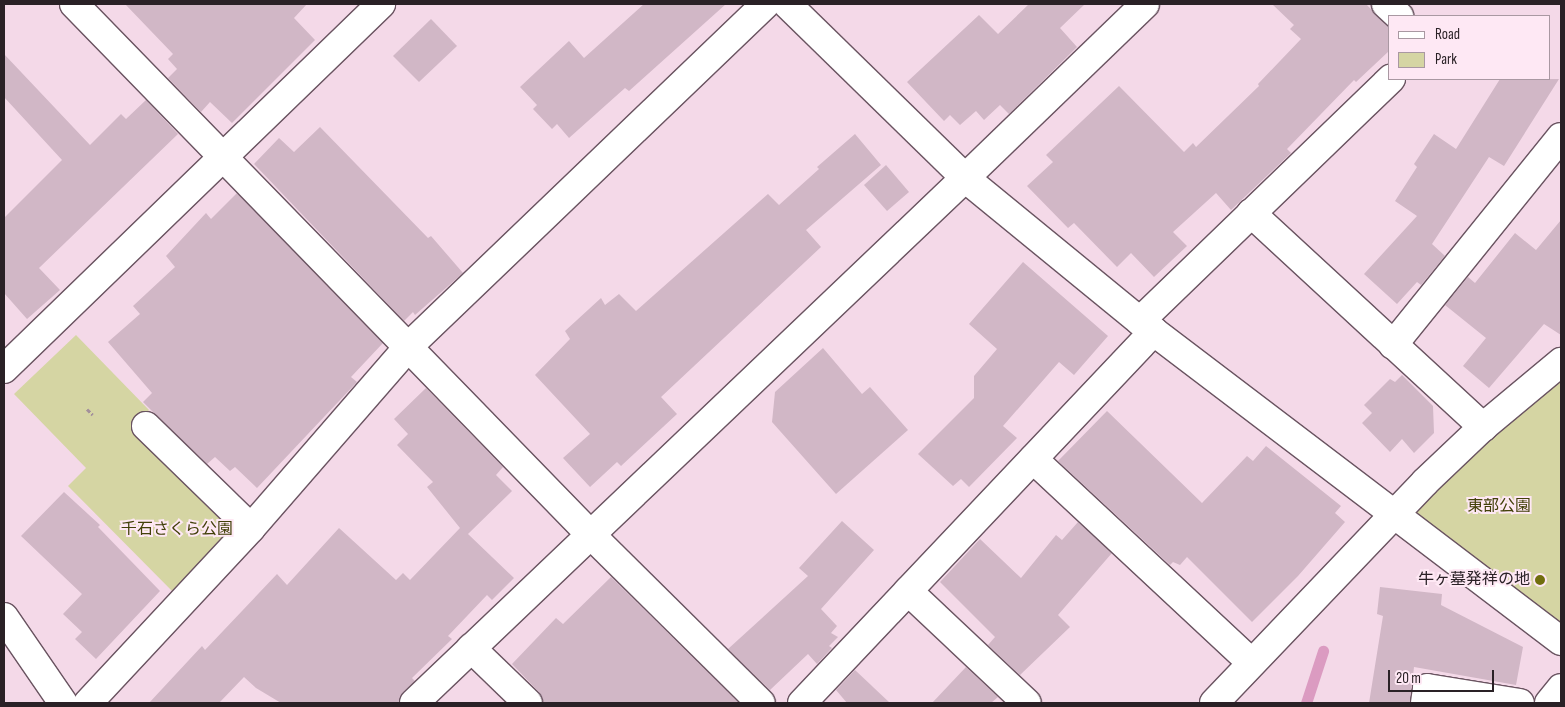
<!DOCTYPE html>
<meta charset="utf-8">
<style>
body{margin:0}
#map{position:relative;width:1565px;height:707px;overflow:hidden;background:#f4d9e8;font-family:"Sofia Sans Condensed","Noto Sans JP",sans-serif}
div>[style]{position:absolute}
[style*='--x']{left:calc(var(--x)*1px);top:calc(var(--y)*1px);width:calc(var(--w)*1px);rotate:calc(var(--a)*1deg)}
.green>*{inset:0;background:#d5d5a3}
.stream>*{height:11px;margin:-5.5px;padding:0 5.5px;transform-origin:5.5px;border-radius:5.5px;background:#db9bc1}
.building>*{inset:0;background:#d1b7c6}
.path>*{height:3px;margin-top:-1.5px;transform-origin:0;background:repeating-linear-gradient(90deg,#a3909b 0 4px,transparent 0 6.5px)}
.roads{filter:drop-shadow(1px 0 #6a5461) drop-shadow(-1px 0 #6a5461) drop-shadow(0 1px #6a5461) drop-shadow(0 -1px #6a5461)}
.minor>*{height:28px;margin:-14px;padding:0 14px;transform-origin:14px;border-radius:14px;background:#fff}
.dots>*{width:14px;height:14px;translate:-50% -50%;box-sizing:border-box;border:2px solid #fee8f4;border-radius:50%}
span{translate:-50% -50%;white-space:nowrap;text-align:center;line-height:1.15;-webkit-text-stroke:4px #fee8f4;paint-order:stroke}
.park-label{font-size:16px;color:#424009}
.poi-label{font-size:16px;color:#2a2126}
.right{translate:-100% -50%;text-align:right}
.frame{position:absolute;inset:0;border:5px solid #2a2126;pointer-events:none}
.legend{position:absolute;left:1388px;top:15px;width:162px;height:65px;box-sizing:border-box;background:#fee8f4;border:1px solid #a998a2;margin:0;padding:6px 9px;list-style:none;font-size:15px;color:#2a2126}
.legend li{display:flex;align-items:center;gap:10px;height:25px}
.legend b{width:25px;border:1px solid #a998a2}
.scale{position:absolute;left:1388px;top:670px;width:106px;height:22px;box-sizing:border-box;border:2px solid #2a2126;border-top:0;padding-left:6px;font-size:15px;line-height:18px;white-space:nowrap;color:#2a2126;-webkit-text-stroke:4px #fee8f4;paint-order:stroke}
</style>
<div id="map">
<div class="green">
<div style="clip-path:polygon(76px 335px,149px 410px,136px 423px,243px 530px,177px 596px,68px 486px,86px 468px,14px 394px)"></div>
<div style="clip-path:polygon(1561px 366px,1561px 634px,1403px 513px)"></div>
</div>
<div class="stream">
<div style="--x:1306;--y:703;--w:55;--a:-71.9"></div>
</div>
<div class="building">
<div style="clip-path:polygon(125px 4px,307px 4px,294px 18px,315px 40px,232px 123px,210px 102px,201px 112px,168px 78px,177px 69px,168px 59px,173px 54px)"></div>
<div style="clip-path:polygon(644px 4px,726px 4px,629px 91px,625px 88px,569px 138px,557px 124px,552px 129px,533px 109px,537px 105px,520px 87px,569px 41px,584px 58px)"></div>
<div style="clip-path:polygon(1029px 4px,1085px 4px,1060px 28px,1077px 47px,1009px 114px,1000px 105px,984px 120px,976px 111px,960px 125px,950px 115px,944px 121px,907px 82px,979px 15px,998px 34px)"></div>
<div style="clip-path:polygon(1272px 4px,1366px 4px,1389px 28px,1389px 51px,1356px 82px,1354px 80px,1287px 149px,1291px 153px,1231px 210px,1216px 193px,1173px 232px,1187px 246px,1154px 277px,1131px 253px,1117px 267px,1074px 223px,1068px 228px,1027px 186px,1053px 162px,1046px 155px,1119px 86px,1184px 152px,1193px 143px,1196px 147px,1259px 86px,1258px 84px,1301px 39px,1290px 29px,1294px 25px)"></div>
<div style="clip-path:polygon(431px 19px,457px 46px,419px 82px,393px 56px)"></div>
<div style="clip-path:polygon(4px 54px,90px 145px,121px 114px,126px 119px,146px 100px,178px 134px,39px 268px,60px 290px,27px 319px,4px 293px,4px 218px,62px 160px,4px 97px)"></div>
<div style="clip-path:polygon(1500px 79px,1559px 79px,1504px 166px,1489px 157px,1432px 244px,1445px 256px,1421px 285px,1417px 282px,1397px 304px,1364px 274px,1417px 216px,1395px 201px,1417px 167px,1414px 164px,1434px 134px,1456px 149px)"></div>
<div style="clip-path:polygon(320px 127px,428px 238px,431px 236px,463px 273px,415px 315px,413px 312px,404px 321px,254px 164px,279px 138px,294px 152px)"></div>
<div style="clip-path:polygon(855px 134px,881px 165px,806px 230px,821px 247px,661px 397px,677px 414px,621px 466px,617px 462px,590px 487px,563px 458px,590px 434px,535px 375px,570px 339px,565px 331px,601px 298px,605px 305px,619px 294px,636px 311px,768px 194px,779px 205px,819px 169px,817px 167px)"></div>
<div style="clip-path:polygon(886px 165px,909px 192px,887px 211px,864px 185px)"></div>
<div style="clip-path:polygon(237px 193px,383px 343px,351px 377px,357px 382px,257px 488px,235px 467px,230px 471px,215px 457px,207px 464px,155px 414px,143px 402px,152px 393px,108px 342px,140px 314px,133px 306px,175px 267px,166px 256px,206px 213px,211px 219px)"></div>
<div style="clip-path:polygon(1561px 220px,1561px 335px,1544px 324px,1489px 388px,1463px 366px,1486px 338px,1445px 305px,1468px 277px,1475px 283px,1515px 233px,1536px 250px)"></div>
<div style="clip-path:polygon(1023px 262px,1108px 336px,1074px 375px,1059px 362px,1003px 426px,1017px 438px,969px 487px,961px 479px,953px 486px,918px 454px,974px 398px,974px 376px,997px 349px,969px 324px)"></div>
<div style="clip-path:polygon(823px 348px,862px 394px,870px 387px,908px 430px,836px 494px,772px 422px,775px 392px)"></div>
<div style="clip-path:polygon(1402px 375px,1433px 406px,1434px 433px,1414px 453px,1402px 439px,1390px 452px,1362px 423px,1372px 413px,1364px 405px,1390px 379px,1395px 382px)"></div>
<div style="clip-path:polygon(426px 388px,503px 467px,496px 475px,512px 491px,468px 534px,514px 578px,492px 600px,487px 595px,448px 636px,452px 639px,412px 678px,415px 681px,403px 692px,399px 703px,281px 703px,256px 688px,244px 677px,219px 703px,149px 703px,202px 646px,205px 650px,277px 574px,287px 585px,339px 528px,396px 580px,403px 573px,410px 580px,460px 528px,427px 487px,433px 482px,397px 445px,408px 434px,394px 419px)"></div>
<div style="clip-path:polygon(1107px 411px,1202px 503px,1247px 456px,1253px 461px,1266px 446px,1341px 506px,1335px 513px,1345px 522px,1298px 576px,1252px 622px,1187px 557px,1180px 565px,1173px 562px,1170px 565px,1058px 461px)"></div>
<div style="clip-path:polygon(64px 492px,100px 525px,98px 527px,160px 591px,96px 659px,75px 639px,82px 632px,63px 614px,82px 594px,21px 536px)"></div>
<div style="clip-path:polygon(842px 521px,874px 550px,821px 609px,837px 626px,831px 633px,838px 637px,829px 646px,832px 648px,817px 664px,808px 654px,770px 690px,728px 649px,808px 576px,799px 568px)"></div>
<div style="clip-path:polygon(1078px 522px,1112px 553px,1058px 615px,1070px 627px,1020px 675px,988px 645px,995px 637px,940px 582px,980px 539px,1021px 578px,1056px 535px,1062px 540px)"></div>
<div style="clip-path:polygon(611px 577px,739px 703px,543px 703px,539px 692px,512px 664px,556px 618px,563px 624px)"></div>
<div style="clip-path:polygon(1380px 587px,1442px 594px,1441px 605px,1523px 647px,1516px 685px,1414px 667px,1410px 703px,1369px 703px,1383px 616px,1377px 614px)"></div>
<div style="clip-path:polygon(966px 667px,998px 697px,991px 703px,932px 703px)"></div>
<div style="clip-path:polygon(855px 670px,890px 703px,847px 703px,836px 690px)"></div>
</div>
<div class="path">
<div style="--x:87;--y:409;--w:8;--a:45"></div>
</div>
<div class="roads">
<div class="minor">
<div style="--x:74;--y:4;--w:740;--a:45.77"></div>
<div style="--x:590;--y:534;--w:240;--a:44.7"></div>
<div style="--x:787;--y:4;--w:249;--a:44.3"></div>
<div style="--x:965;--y:178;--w:226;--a:39.3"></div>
<div style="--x:1140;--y:321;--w:529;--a:37.24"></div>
<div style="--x:1386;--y:4;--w:18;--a:43"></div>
<div style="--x:1251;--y:213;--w:316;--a:42.7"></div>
<div style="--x:1140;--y:321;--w:349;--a:-44"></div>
<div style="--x:1393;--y:345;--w:267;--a:-51.1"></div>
<div style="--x:4;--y:369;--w:525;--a:-44.07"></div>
<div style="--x:146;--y:426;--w:146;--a:44.2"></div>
<div style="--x:1033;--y:459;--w:298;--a:43"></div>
<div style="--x:908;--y:591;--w:163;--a:43.3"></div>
<div style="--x:4;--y:617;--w:104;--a:55.5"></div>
<div style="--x:471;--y:648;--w:79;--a:44"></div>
<div style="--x:88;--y:703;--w:239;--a:-47"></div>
<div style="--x:251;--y:528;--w:241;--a:-49"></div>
<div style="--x:409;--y:346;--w:494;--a:-43.8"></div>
<div style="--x:414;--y:703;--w:761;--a:-43.62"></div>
<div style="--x:965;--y:178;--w:250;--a:-44"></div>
<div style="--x:802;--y:703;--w:512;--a:-46.58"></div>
<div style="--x:1214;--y:703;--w:306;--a:-46.3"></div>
<div style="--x:1425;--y:482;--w:80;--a:-43.5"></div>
<div style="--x:1483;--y:427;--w:102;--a:-39.8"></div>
<div style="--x:1425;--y:703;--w:15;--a:-82"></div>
<div style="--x:1427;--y:688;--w:94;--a:9.2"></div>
<div style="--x:1549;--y:703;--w:19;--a:-51"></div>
</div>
</div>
<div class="dots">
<div style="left:1540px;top:580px;background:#716e0e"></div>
</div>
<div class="park-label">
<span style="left:1499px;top:507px">東部公園</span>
<span style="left:177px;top:530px">千石さくら公園</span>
</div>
<div class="poi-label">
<span class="right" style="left:1530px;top:580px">牛ヶ墓発祥の地</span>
</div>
<div class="frame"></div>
<ul class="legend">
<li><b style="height:6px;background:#fff"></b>Road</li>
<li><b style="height:14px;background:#d5d5a3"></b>Park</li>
</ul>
<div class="scale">20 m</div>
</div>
